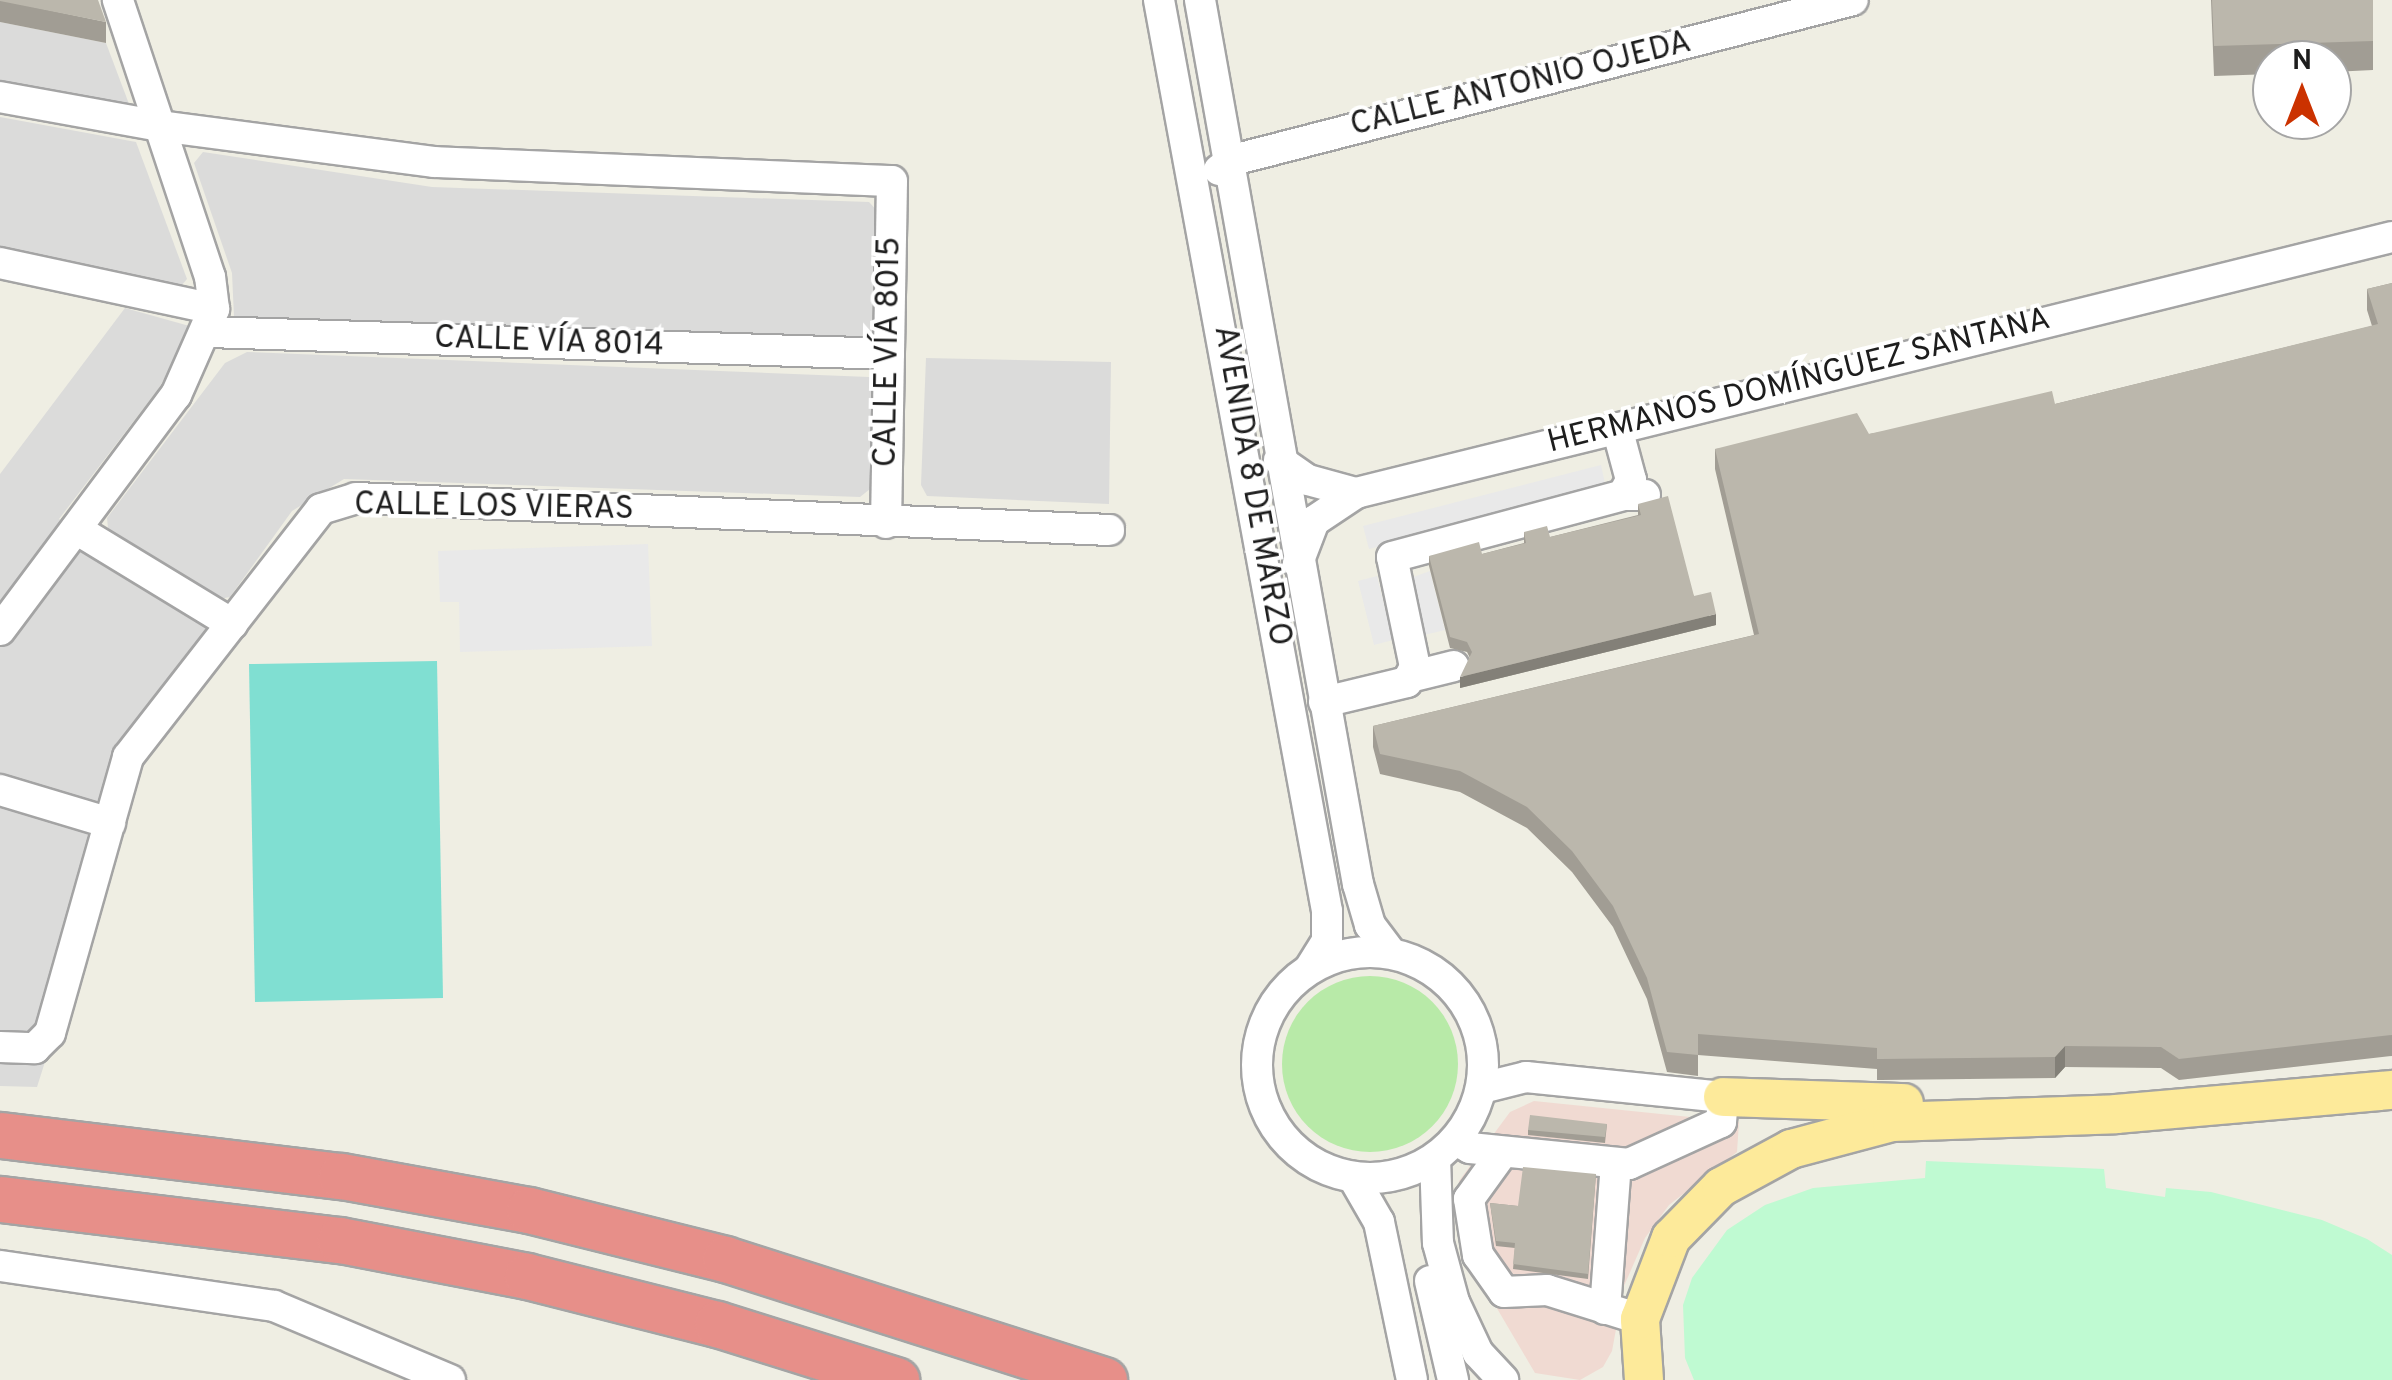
<!DOCTYPE html>
<meta charset="utf-8">
<style>
body{margin:0}
#map{position:relative;width:2392px;height:1380px;overflow:hidden;background:#efeee3;font-family:Overpass,sans-serif}
div>[style]{position:absolute}
[style*='--x']{left:calc(var(--x)*1px);top:calc(var(--y)*1px);width:calc(var(--w)*1px);rotate:calc(var(--a)*1deg)}
.residential>*{inset:0;background:#dbdbda}
.commercial>*{inset:0;background:#f0dad2}
.grass>*{inset:0;background:#b8eaa8}
.round{border-radius:50%}
.park>*{inset:0;background:#bffad2}
.pitch>*{inset:0;background:#80dfd2}
.parking>*{inset:0;background:#e9e9e9}
.roads{filter:drop-shadow(2px 0 #a4a4a4) drop-shadow(-2px 0 #a4a4a4) drop-shadow(0 2px #a4a4a4) drop-shadow(0 -2px #a4a4a4)}
.minor>*{height:30px;margin:-15px;padding:0 15px;transform-origin:15px;border-radius:15px;background:#fff}
.minor>.ring{margin:-15px;padding:0;box-sizing:content-box;background:none;border:30px solid #fff;border-radius:50%}
.major>*{height:38px;margin:-19px;padding:0 19px;transform-origin:19px;border-radius:19px;background:#fdea9a}
.highway>*{height:45px;margin:-22.5px;padding:0 22.5px;transform-origin:22.5px;border-radius:22.5px;background:#e78f89}
.wall>*{inset:0;background:#a19d94}
.shaded-wall>*{inset:0;background:#838078}
.building>*{inset:0;background:#bbb7ac}
span{translate:-50% -50%;white-space:nowrap;text-align:center;line-height:1.15;-webkit-text-stroke:8px #fff;paint-order:stroke}
.street-label{font-size:32px;color:#1d1d1d}
.north{position:absolute;left:2252px;top:40px;width:100px;height:100px;box-sizing:border-box;background:#fff;border:2px solid #a5a5a5;border-radius:50%;rotate:0deg;font-size:28px;font-weight:700;line-height:40px;text-align:center;color:#1d1d1d}
.north::after{content:'';display:block;margin:auto;width:35px;height:45px;background:#cb3200;clip-path:polygon(50% 0,100% 100%,50% 72%,0 100%)}
</style>
<div id="map">
<div class="residential">
<div style="clip-path:polygon(0 22px,106px 43px,129px 104px,125px 111px,0 88px)"></div>
<div style="clip-path:polygon(0 117px,136px 142px,187px 279px,181px 286px,0 250px)"></div>
<div style="clip-path:polygon(203px 152px,432px 187px,869px 202px,881px 215px,877px 334px,865px 344px,234px 317px,232px 273px,194px 163px)"></div>
<div style="clip-path:polygon(125px 308px,193px 327px,159px 388px,59px 519px,243px 638px,136px 775px,37px 1087px,0 1086px,0 474px)"></div>
<div style="clip-path:polygon(247px 352px,869px 377px,875px 383px,870px 489px,860px 497px,344px 479px,292px 511px,230px 597px,219px 599px,108px 528px,107px 518px,225px 363px)"></div>
<div style="clip-path:polygon(926px 358px,1111px 362px,1109px 504px,927px 496px,921px 485px)"></div>
</div>
<div class="commercial">
<div style="clip-path:polygon(1534px 1101px,1739px 1122px,1737px 1152px,1669px 1205px,1645px 1238px,1624px 1286px,1612px 1351px,1603px 1367px,1580px 1380px,1535px 1373px,1475px 1271px,1457px 1206px,1459px 1181px,1510px 1112px)"></div>
</div>
<div class="grass">
<div class="round" style="left:1282px;top:976px;width:176px;height:176px"></div>
</div>
<div class="park">
<div style="clip-path:polygon(1926px 1161px,2104px 1169px,2106px 1188px,2165px 1197px,2166px 1188px,2211px 1192px,2322px 1220px,2367px 1239px,2392px 1255px,2392px 1380px,1694px 1380px,1685px 1358px,1683px 1305px,1692px 1278px,1727px 1230px,1765px 1205px,1813px 1188px,1925px 1178px)"></div>
</div>
<div class="pitch">
<div style="clip-path:polygon(437px 661px,443px 998px,255px 1002px,249px 664px)"></div>
</div>
<div class="parking">
<div style="clip-path:polygon(1601px 465px,1606px 488px,1369px 549px,1363px 526px)"></div>
<div style="clip-path:polygon(648px 544px,652px 646px,460px 652px,459px 602px,440px 602px,438px 551px)"></div>
<div style="clip-path:polygon(1430px 571px,1445px 630px,1420px 636px,1405px 580px)"></div>
<div style="clip-path:polygon(1377px 576px,1393px 640px,1374px 645px,1358px 581px)"></div>
</div>
<div class="roads">
<div class="minor">
<div style="--x:1159;--y:0;--w:926;--a:79.55"></div>
<div style="--x:1327;--y:911;--w:30;--a:90"></div>
<div style="--x:1327;--y:941;--w:32;--a:122"></div>
<div style="--x:1200;--y:0;--w:898;--a:79.87"></div>
<div style="--x:1358;--y:884;--w:43;--a:73.7"></div>
<div style="--x:1370;--y:925;--w:35;--a:53"></div>
<div style="--x:0;--y:97;--w:163;--a:10.3"></div>
<div style="--x:160;--y:126;--w:276;--a:7.5"></div>
<div style="--x:434;--y:162;--w:458;--a:2.4"></div>
<div style="--x:892;--y:181;--w:342;--a:91"></div>
<div style="--x:1219;--y:170;--w:17;--a:-36"></div>
<div style="--x:1233;--y:160;--w:640;--a:-14.47"></div>
<div style="--x:0;--y:263;--w:219;--a:12.1"></div>
<div style="--x:209;--y:332;--w:680;--a:1.85"></div>
<div style="--x:1617;--y:428;--w:54;--a:74.9"></div>
<div style="--x:1631;--y:480;--w:17;--a:118"></div>
<div style="--x:1279;--y:460;--w:35;--a:35"></div>
<div style="--x:1308;--y:480;--w:50;--a:15.2"></div>
<div style="--x:76;--y:529;--w:183;--a:31.3"></div>
<div style="--x:1298;--y:563;--w:45;--a:-69.1"></div>
<div style="--x:1314;--y:521;--w:50;--a:-33.7"></div>
<div style="--x:1356;--y:493;--w:1067;--a:-13.88"></div>
<div style="--x:0;--y:630;--w:294;--a:-53.2"></div>
<div style="--x:176;--y:395;--w:94;--a:-66.2"></div>
<div style="--x:214;--y:309;--w:32;--a:-97"></div>
<div style="--x:210;--y:277;--w:292;--a:-108.4"></div>
<div style="--x:1410;--y:677;--w:45;--a:-14"></div>
<div style="--x:1324;--y:702;--w:85;--a:-13.5"></div>
<div style="--x:1407;--y:682;--w:17;--a:-62"></div>
<div style="--x:1415;--y:667;--w:112;--a:-101.8"></div>
<div style="--x:1392;--y:557;--w:239;--a:-15"></div>
<div style="--x:1623;--y:495;--w:22;--a:0"></div>
<div style="--x:0;--y:790;--w:115;--a:16.7"></div>
<div class="ring" style="left:1257px;top:952px;width:196px;height:196px"></div>
<div style="--x:0;--y:1047;--w:35;--a:2"></div>
<div style="--x:35;--y:1048;--w:21;--a:-45"></div>
<div style="--x:50;--y:1033;--w:287;--a:-74.2"></div>
<div style="--x:128;--y:757;--w:314;--a:-52.1"></div>
<div style="--x:321;--y:509;--w:37;--a:-17"></div>
<div style="--x:356;--y:498;--w:754;--a:2.43"></div>
<div style="--x:1456;--y:1140;--w:16;--a:30"></div>
<div style="--x:1470;--y:1148;--w:160;--a:5.7"></div>
<div style="--x:1629;--y:1164;--w:101;--a:-24.5"></div>
<div style="--x:1721;--y:1122;--w:25;--a:-85"></div>
<div style="--x:1723;--y:1097;--w:198;--a:-174.2"></div>
<div style="--x:1526;--y:1077;--w:45;--a:166"></div>
<div style="--x:1503;--y:1152;--w:58;--a:125.9"></div>
<div style="--x:1469;--y:1199;--w:57;--a:80.9"></div>
<div style="--x:1478;--y:1255;--w:45;--a:54.9"></div>
<div style="--x:1504;--y:1292;--w:43;--a:-2.7"></div>
<div style="--x:1547;--y:1290;--w:97;--a:17.3"></div>
<div style="--x:1435;--y:1158;--w:85;--a:88"></div>
<div style="--x:1438;--y:1243;--w:61;--a:74.8"></div>
<div style="--x:1454;--y:1302;--w:56;--a:64.8"></div>
<div style="--x:1478;--y:1353;--w:37;--a:47"></div>
<div style="--x:1353;--y:1177;--w:52;--a:60"></div>
<div style="--x:1379;--y:1222;--w:161;--a:78.2"></div>
<div style="--x:0;--y:1266;--w:277;--a:8.3"></div>
<div style="--x:274;--y:1306;--w:191;--a:22.8"></div>
<div style="--x:1430;--y:1281;--w:102;--a:76.9"></div>
<div style="--x:1605;--y:1309;--w:146;--a:-85.7"></div>
</div>
<div class="major">
<div style="--x:1723;--y:1097;--w:181;--a:1.9"></div>
<div style="--x:1644;--y:1380;--w:61;--a:-93.8"></div>
<div style="--x:1640;--y:1319;--w:87;--a:-69.1"></div>
<div style="--x:1671;--y:1238;--w:71;--a:-45.6"></div>
<div style="--x:1721;--y:1187;--w:80;--a:-28.5"></div>
<div style="--x:1791;--y:1149;--w:105;--a:-15"></div>
<div style="--x:1892;--y:1122;--w:224;--a:-2"></div>
<div style="--x:2116;--y:1114;--w:277;--a:-5"></div>
</div>
<div class="highway">
<div style="--x:0;--y:1135;--w:343;--a:6.9"></div>
<div style="--x:341;--y:1176;--w:191;--a:10.3"></div>
<div style="--x:529;--y:1210;--w:202;--a:14"></div>
<div style="--x:725;--y:1259;--w:398;--a:17.7"></div>
<div style="--x:0;--y:1199;--w:342;--a:6.9"></div>
<div style="--x:340;--y:1240;--w:190;--a:10.9"></div>
<div style="--x:527;--y:1276;--w:196;--a:14.2"></div>
<div style="--x:717;--y:1324;--w:188;--a:17.4"></div>
</div>
</div>
<div class="wall">
<div style="clip-path:polygon(0 0,106px 22px,106px 43px,0 22px)"></div>
<div style="clip-path:polygon(2211px 0,2373px 0,2373px 70px,2332px 72px,2332px 60px,2272px 60px,2272px 74px,2214px 76px)"></div>
<div style="clip-path:polygon(2392px 283px,2392px 1056px,2179px 1080px,2161px 1068px,2065px 1067px,2055px 1078px,1877px 1080px,1877px 1069px,1698px 1055px,1698px 1076px,1667px 1072px,1647px 999px,1613px 927px,1572px 872px,1527px 828px,1460px 792px,1380px 774px,1373px 747px,1373px 726px,1754px 635px,1715px 469px,1715px 449px,1869px 434px,2055px 404px,2372px 326px,2367px 310px,2367px 289px)"></div>
<div style="clip-path:polygon(1638px 504px,1694px 596px,1716px 625px,1460px 688px,1470px 658px,1467px 652px,1450px 648px,1429px 566px,1429px 556px,1482px 554px,1524px 543px,1524px 532px,1550px 537px,1638px 515px)"></div>
<div style="clip-path:polygon(1607px 1124px,1605px 1143px,1528px 1135px,1528px 1130px)"></div>
<div style="clip-path:polygon(1596px 1174px,1588px 1279px,1513px 1269px,1515px 1248px,1496px 1246px,1490px 1203px,1518px 1206px)"></div>
</div>
<div class="shaded-wall">
<div style="clip-path:polygon(1716px 614px,1716px 625px,1460px 688px,1460px 677px)"></div>
<div style="clip-path:polygon(2065px 1046px,2065px 1067px,2055px 1078px,2055px 1057px)"></div>
</div>
<div class="building">
<div style="clip-path:polygon(0 0,98px 0,106px 22px,0 1px)"></div>
<div style="clip-path:polygon(2212px 0,2373px 0,2373px 41px,2214px 46px)"></div>
<div style="clip-path:polygon(2392px 283px,2392px 1035px,2179px 1059px,2161px 1047px,2065px 1046px,2055px 1057px,1877px 1059px,1877px 1048px,1698px 1034px,1698px 1055px,1667px 1052px,1647px 978px,1613px 906px,1572px 851px,1527px 807px,1460px 771px,1380px 754px,1373px 726px,1759px 634px,1715px 449px,1857px 413px,1869px 434px,2052px 391px,2055px 404px,2378px 324px,2367px 289px)"></div>
<div style="clip-path:polygon(1668px 496px,1694px 596px,1711px 592px,1716px 614px,1460px 677px,1472px 652px,1467px 642px,1450px 637px,1429px 556px,1479px 542px,1482px 554px,1526px 543px,1524px 532px,1547px 526px,1550px 537px,1641px 515px,1638px 504px)"></div>
<div style="clip-path:polygon(1530px 1115px,1607px 1124px,1605px 1137px,1528px 1130px)"></div>
<div style="clip-path:polygon(1523px 1167px,1596px 1174px,1588px 1274px,1513px 1264px,1515px 1243px,1496px 1241px,1490px 1203px,1518px 1206px)"></div>
</div>
<div class="street-label">
<span style="left:1521px;top:85px;rotate:-14deg">CALLE ANTONIO OJEDA</span>
<span style="left:549px;top:343px;rotate:2deg">CALLE VÍA 8014</span>
<span style="left:889px;top:352px;rotate:-89deg">CALLE VÍA 8015</span>
<span style="left:1799px;top:382px;rotate:-14deg">HERMANOS DOMÍNGUEZ SANTANA</span>
<span style="left:1251px;top:486px;rotate:80deg">AVENIDA 8 DE MARZO</span>
<span style="left:494px;top:508px;rotate:1deg">CALLE LOS VIERAS</span>
</div>
<div class="north">N</div>
</div>
